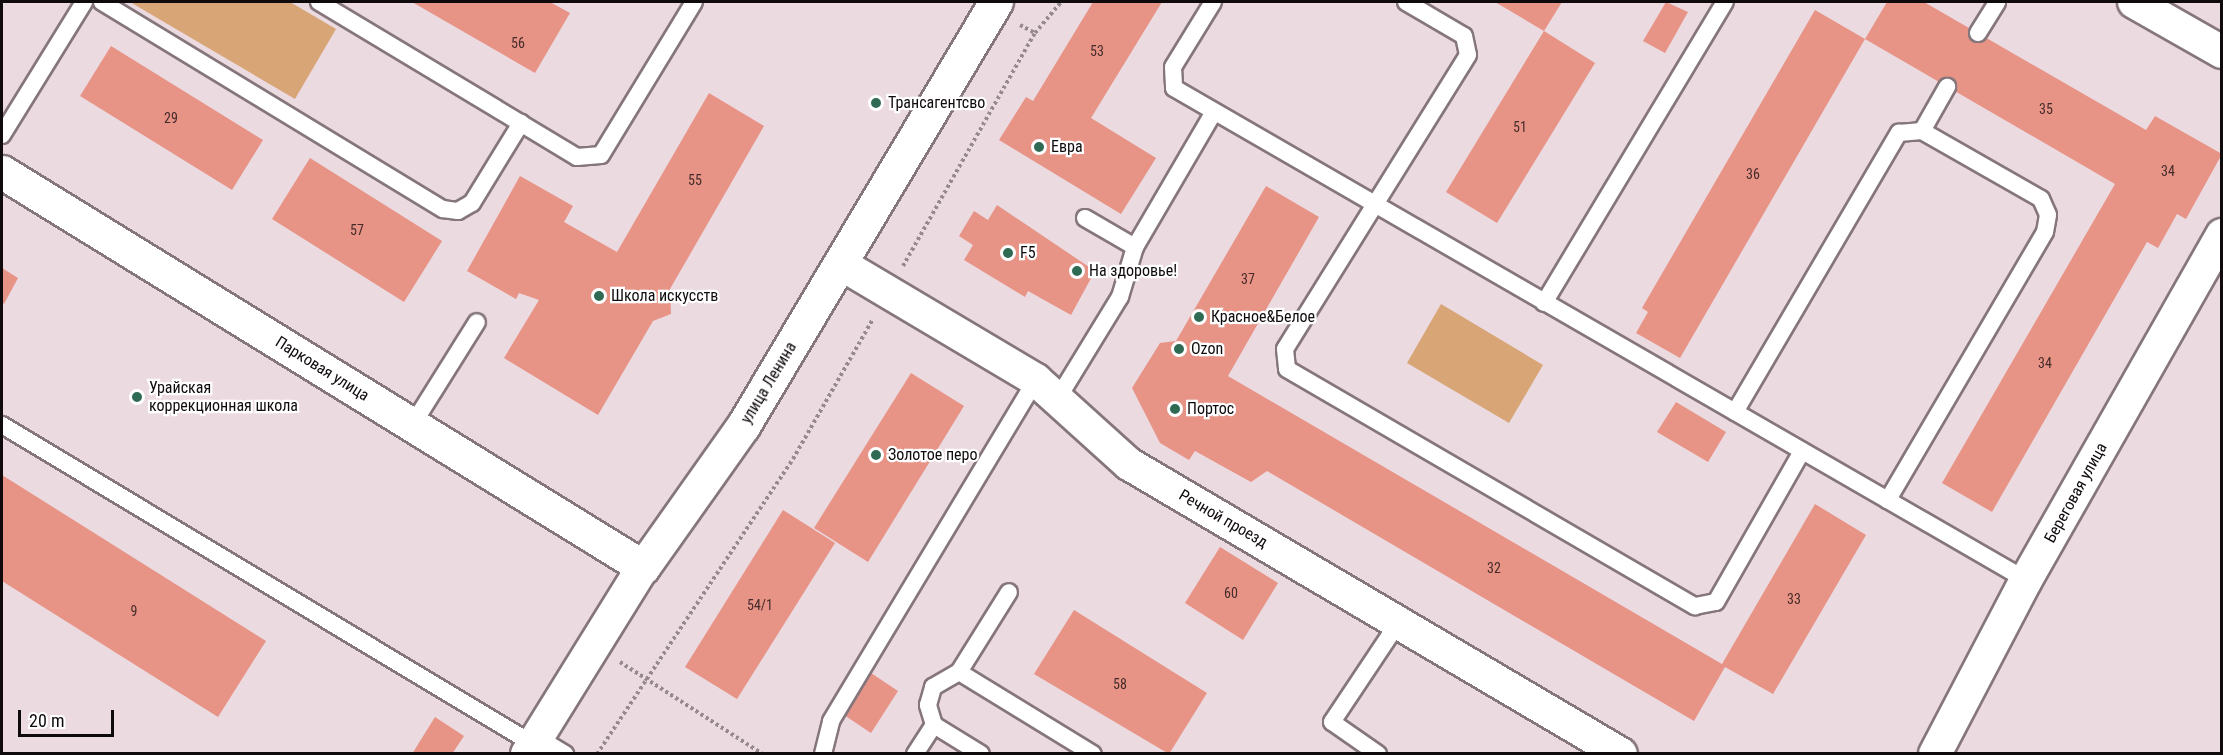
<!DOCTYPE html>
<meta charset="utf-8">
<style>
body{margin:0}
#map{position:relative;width:2223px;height:755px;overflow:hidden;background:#ebdae0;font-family:"Roboto Condensed",sans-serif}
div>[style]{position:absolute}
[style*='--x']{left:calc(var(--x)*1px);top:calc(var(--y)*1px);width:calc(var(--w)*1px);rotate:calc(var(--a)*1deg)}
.green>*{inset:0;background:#d8a577}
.building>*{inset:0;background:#e79386}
.path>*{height:4px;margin-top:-2px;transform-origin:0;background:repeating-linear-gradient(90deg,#968a8e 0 3px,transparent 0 6px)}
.roads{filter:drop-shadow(2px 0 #85767b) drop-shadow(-2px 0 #85767b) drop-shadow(0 2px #85767b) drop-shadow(0 -2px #85767b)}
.service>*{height:16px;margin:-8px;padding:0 8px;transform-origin:8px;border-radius:8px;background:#fff}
.minor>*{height:32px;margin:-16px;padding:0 16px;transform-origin:16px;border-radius:16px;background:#fff}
.secondary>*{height:33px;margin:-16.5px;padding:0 16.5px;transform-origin:16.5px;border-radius:16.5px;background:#fff}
.dots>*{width:16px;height:16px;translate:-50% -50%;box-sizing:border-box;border:3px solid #fff;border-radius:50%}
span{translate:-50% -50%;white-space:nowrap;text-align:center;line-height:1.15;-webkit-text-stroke:4.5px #fff;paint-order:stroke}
.number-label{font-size:14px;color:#452c2a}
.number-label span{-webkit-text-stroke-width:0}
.poi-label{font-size:16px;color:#0f0a0b}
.left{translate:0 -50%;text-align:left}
.street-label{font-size:16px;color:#0f0a0b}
.frame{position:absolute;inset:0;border:3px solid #0f0a0b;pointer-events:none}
.scale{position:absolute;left:18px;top:710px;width:96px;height:27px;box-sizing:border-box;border:3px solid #0f0a0b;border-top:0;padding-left:8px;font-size:18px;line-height:21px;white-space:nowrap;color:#0f0a0b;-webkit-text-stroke:4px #fff;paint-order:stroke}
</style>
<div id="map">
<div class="green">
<div style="clip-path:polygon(130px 2px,290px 2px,336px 29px,295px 99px)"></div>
<div style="clip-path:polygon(1441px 304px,1543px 365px,1509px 423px,1407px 363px)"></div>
</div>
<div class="building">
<div style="clip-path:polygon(412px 2px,550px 2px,570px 13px,535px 73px)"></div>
<div style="clip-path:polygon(1093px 2px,1162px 2px,1091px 118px,1156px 158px,1121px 214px,999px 140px,1026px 97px,1033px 101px)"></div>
<div style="clip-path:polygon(1495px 2px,1562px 2px,1544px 31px)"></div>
<div style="clip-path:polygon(1666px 2px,1688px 12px,1665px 53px,1643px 41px)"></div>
<div style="clip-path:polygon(1887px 2px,1924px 2px,2146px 130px,2155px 116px,2222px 154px,2186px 219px,2177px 214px,2158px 248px,2147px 242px,1992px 512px,1942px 483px,2115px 184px,1865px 39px)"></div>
<div style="clip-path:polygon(1815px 10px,1865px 39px,1680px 358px,1636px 333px,1648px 312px,1642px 308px)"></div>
<div style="clip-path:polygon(1544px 31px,1595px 63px,1497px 223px,1446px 192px)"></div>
<div style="clip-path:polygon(111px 46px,263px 140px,232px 190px,80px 96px)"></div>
<div style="clip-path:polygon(709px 93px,764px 126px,670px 289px,671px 314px,653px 321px,598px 415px,504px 358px,539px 300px,519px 293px,516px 299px,467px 271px,520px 176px,573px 206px,564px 222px,617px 252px)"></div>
<div style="clip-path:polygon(310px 158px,442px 241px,404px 302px,272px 219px)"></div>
<div style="clip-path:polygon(1266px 186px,1319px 217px,1228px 376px,1722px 664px,1815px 504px,1866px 535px,1773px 694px,1725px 667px,1694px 721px,1267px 471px,1251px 482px,1195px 451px,1189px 460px,1160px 443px,1132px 388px,1160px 343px,1176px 341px)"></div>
<div style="clip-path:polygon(997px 205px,1095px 271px,1071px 315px,1028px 291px,1025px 297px,964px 260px,973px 245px,959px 236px,974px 211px,988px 220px)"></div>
<div style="clip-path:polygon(2px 268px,18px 278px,4px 304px,2px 302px)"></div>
<div style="clip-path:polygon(911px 373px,964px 406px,868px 562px,814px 528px)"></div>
<div style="clip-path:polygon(1676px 402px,1726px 432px,1708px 462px,1657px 432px)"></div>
<div style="clip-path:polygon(2px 475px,266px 641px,218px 717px,2px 581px)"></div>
<div style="clip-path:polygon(783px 510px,835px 543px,737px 699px,685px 667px)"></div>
<div style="clip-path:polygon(1220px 547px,1278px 583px,1243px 640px,1185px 603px)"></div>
<div style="clip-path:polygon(1074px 610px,1207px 693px,1169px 754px,1034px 674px)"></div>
<div style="clip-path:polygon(871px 673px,898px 691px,871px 733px,844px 715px)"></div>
<div style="clip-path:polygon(435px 717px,464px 736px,452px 754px,412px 754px)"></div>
</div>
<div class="path">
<div style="--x:1020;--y:25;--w:17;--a:28"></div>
<div style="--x:903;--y:266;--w:268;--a:-60.5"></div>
<div style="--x:1035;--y:33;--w:40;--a:-50"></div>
<div style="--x:620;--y:662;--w:170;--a:32.8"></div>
<div style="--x:597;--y:754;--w:354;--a:-56.4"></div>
<div style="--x:793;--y:459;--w:161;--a:-60.3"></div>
</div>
<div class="roads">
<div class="service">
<div style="--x:102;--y:2;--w:399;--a:31.3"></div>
<div style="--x:443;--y:209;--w:15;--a:8"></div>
<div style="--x:458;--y:211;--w:16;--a:-30"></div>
<div style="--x:472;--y:203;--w:94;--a:-58.5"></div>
<div style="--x:319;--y:2;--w:301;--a:31"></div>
<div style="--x:577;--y:157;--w:24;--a:-5"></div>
<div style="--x:601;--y:155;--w:179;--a:-58.7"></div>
<div style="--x:1213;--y:2;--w:76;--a:121.6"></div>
<div style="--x:1173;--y:67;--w:21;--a:87"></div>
<div style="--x:1174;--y:88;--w:984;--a:30"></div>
<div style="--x:1406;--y:2;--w:67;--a:30.4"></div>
<div style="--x:1464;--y:36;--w:19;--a:78"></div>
<div style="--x:1468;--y:55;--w:346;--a:121.9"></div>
<div style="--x:1285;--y:349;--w:20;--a:84"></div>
<div style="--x:1287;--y:369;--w:472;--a:30.2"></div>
<div style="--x:1695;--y:606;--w:21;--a:-11"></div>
<div style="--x:1716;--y:602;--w:174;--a:-60.3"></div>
<div style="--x:1978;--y:33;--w:36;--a:-58"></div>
<div style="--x:1922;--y:131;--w:51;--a:-60.4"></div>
<div style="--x:2;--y:135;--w:156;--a:-58.3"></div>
<div style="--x:1085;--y:218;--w:58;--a:30.1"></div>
<div style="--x:1544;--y:303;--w:351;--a:-59"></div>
<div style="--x:1058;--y:398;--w:119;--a:-58.5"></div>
<div style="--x:1120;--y:297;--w:52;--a:-73.3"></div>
<div style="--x:1135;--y:247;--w:156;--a:-59.7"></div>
<div style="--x:1735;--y:412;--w:324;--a:-59.6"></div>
<div style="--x:1899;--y:133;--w:23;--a:-5"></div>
<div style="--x:1922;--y:131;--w:137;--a:29.7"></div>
<div style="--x:2041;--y:199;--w:17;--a:66"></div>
<div style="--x:2048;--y:215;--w:17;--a:100"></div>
<div style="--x:2045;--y:232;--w:311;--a:120.4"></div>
<div style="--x:413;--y:424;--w:120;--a:-57.9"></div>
<div style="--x:2;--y:425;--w:619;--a:31"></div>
<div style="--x:959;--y:672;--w:94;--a:-58"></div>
<div style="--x:934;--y:725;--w:21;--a:-107"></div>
<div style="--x:928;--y:705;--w:19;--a:-74"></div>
<div style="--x:933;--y:687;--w:30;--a:-30"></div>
<div style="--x:959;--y:672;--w:157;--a:31.5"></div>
<div style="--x:537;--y:737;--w:33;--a:31"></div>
<div style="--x:823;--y:754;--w:34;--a:-76"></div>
<div style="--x:831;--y:721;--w:398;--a:-59"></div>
<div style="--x:915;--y:754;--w:35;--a:-57"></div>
<div style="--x:934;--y:725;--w:55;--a:31.7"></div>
<div style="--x:1378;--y:754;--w:56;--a:-145.2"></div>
<div style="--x:1332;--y:722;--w:119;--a:-56.3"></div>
</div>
<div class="minor">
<div style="--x:2134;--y:2;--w:101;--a:29.6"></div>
<div style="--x:841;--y:264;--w:227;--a:30.7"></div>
<div style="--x:1036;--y:380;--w:125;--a:42.1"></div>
<div style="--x:1129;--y:464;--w:571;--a:30.52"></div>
<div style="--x:527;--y:754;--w:220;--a:-58.2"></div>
<div style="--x:1935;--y:754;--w:196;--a:-62.4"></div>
<div style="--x:2026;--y:580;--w:397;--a:-60.4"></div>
</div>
<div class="secondary">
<div style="--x:2;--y:172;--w:753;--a:31.64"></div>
<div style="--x:643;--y:567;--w:173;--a:-54.7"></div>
<div style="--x:743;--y:426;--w:494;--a:-59.2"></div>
</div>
</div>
<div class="dots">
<div style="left:876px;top:103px;background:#2f6a54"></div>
<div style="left:1039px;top:147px;background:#2f6a54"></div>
<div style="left:1008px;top:253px;background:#2f6a54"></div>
<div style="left:1077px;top:271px;background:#2f6a54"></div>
<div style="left:599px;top:296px;background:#2f6a54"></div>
<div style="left:1199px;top:317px;background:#2f6a54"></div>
<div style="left:1179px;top:349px;background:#2f6a54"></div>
<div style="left:137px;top:397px;background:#2f6a54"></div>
<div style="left:1175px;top:409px;background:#2f6a54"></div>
<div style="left:876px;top:455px;background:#2f6a54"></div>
</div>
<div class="number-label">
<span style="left:518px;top:43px">56</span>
<span style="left:1097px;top:51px">53</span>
<span style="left:2046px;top:109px">35</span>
<span style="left:171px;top:118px">29</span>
<span style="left:1520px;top:127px">51</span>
<span style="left:2168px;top:171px">34</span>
<span style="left:1753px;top:174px">36</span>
<span style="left:695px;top:180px">55</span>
<span style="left:357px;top:230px">57</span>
<span style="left:1248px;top:279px">37</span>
<span style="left:2045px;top:363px">34</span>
<span style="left:1494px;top:568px">32</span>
<span style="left:1231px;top:593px">60</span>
<span style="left:1794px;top:599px">33</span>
<span style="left:760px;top:605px">54/1</span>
<span style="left:134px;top:611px">9</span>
<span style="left:1120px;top:684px">58</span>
</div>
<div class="poi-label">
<span class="left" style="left:888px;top:103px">Трансагентсво</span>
<span class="left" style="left:1051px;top:147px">Евра</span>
<span class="left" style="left:1020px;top:253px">F5</span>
<span class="left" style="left:1089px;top:271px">На здоровье!</span>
<span class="left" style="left:611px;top:296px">Школа искусств</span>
<span class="left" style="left:1211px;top:317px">Красное&amp;Белое</span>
<span class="left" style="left:1191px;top:349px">Ozon</span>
<span class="left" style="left:149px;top:397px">Урайская<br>коррекционная школа</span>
<span class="left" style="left:1187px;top:409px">Портос</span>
<span class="left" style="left:888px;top:455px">Золотое перо</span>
</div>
<div class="street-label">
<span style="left:322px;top:369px;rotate:32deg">Парковая улица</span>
<span style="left:769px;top:383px;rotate:-59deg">улица Ленина</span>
<span style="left:2076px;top:493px;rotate:-61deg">Береговая улица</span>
<span style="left:1223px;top:519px;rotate:30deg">Речной проезд</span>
</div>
<div class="frame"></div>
<div class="scale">20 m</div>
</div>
